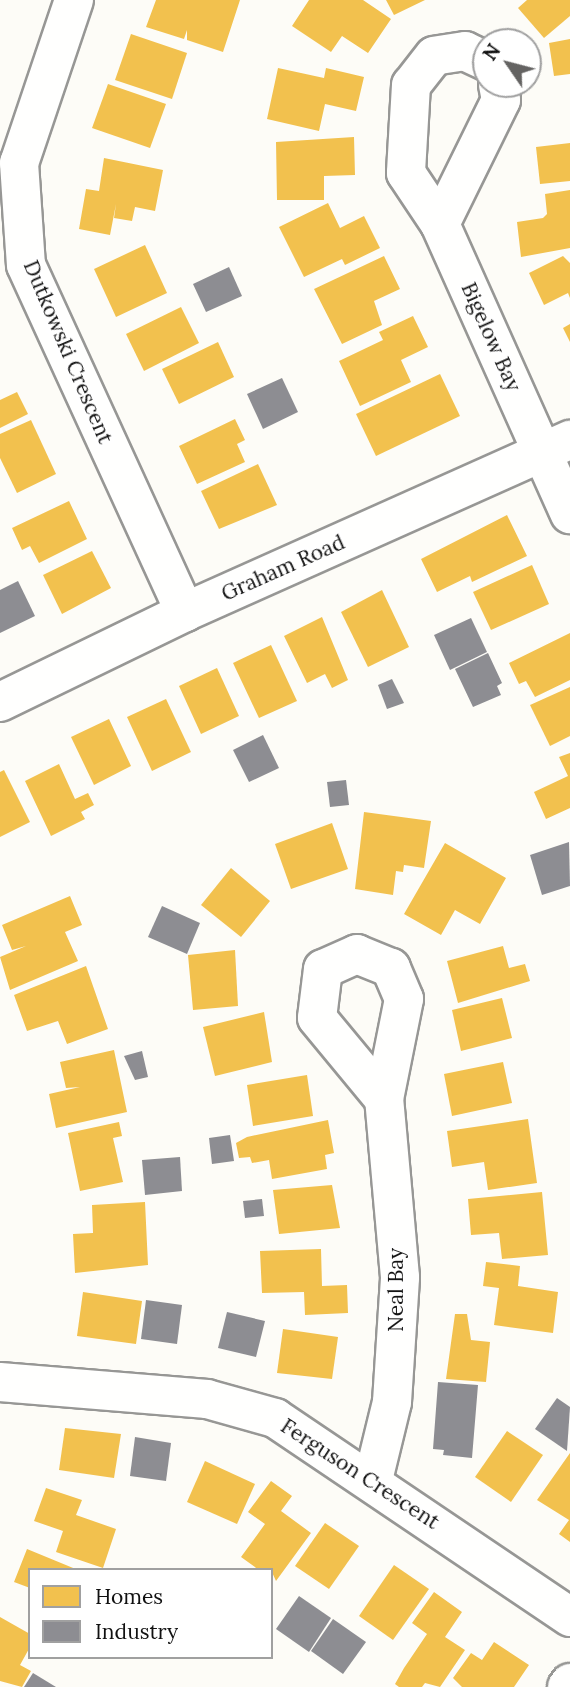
<!DOCTYPE html>
<style>
body{margin:0}
#map{position:relative;width:570px;height:1687px;overflow:hidden;background:#fdfcf7;font-family:Lora,serif}
div>[style]{position:absolute}
[style*='--x']{left:calc(var(--x)*1px);top:calc(var(--y)*1px);width:calc(var(--w)*1px);rotate:calc(var(--a)*1deg)}
.homes>*{inset:0;background:#f2c14e}
.industry>*{inset:0;background:#8d8d92}
.roads{filter:drop-shadow(2px 0 #979795) drop-shadow(-2px 0 #979795) drop-shadow(0 2px #979795) drop-shadow(0 -2px #979795)}
.minor>*{height:38px;margin:-19px;padding:0 19px;transform-origin:19px;border-radius:19px;background:#fffffe}
span{translate:-50% -50%;white-space:nowrap;text-align:center;line-height:1.15;-webkit-text-stroke:7px #fff;paint-order:stroke}
.street-label{font-size:21px;color:#111}
.legend{position:absolute;left:28px;top:1568px;width:245px;height:91px;box-sizing:border-box;background:#fff;border:2px solid #a0a0a0;margin:0;padding:9px 12px;list-style:none;font-size:21px;color:#111}
.legend li{display:flex;align-items:center;gap:14px;height:35px}
.legend b{width:35px;border:2px solid #a0a0a0}
.north{position:absolute;left:472px;top:28px;width:70px;height:70px;box-sizing:border-box;background:#fff;border:2px solid #a0a0a0;border-radius:50%;rotate:305deg;font-size:19px;font-weight:700;line-height:28px;text-align:center;color:#111}
.north::after{content:'';display:block;margin:auto;width:24px;height:32px;background:#646362;clip-path:polygon(50% 0,100% 100%,50% 72%,0 100%)}
</style>
<div id="map">
<div class="homes">
<div style="clip-path:polygon(156px 0,240px 0,223px 52px,187px 40px,187px 30px,184px 39px,146px 27px)"></div>
<div style="clip-path:polygon(309px 0,363px 0,391px 19px,368px 53px,342px 36px,331px 52px,292px 26px)"></div>
<div style="clip-path:polygon(386px 0,425px 0,394px 15px)"></div>
<div style="clip-path:polygon(527px 0,570px 0,570px 16px,544px 38px,518px 8px)"></div>
<div style="clip-path:polygon(131px 34px,187px 53px,172px 99px,115px 80px)"></div>
<div style="clip-path:polygon(570px 39px,570px 74px,554px 76px,549px 43px)"></div>
<div style="clip-path:polygon(278px 68px,324px 78px,326px 68px,364px 77px,356px 111px,325px 104px,319px 131px,267px 119px)"></div>
<div style="clip-path:polygon(108px 84px,166px 104px,150px 148px,92px 128px)"></div>
<div style="clip-path:polygon(354px 137px,355px 175px,324px 176px,324px 200px,277px 200px,276px 142px)"></div>
<div style="clip-path:polygon(570px 143px,570px 181px,540px 184px,536px 147px)"></div>
<div style="clip-path:polygon(104px 158px,163px 170px,155px 211px,135px 207px,132px 221px,114px 218px,116px 204px,110px 235px,79px 229px,86px 189px,99px 191px)"></div>
<div style="clip-path:polygon(570px 190px,570px 248px,521px 257px,517px 222px,543px 218px,547px 214px,545px 194px)"></div>
<div style="clip-path:polygon(328px 203px,340px 228px,364px 216px,380px 248px,345px 265px,342px 259px,304px 277px,279px 227px)"></div>
<div style="clip-path:polygon(145px 245px,167px 293px,116px 317px,94px 269px)"></div>
<div style="clip-path:polygon(384px 256px,400px 289px,374px 301px,382px 325px,342px 344px,314px 289px)"></div>
<div style="clip-path:polygon(563px 256px,570px 263px,570px 298px,568px 293px,544px 305px,529px 273px)"></div>
<div style="clip-path:polygon(181px 307px,199px 343px,144px 371px,126px 334px)"></div>
<div style="clip-path:polygon(413px 316px,428px 347px,401px 360px,411px 382px,360px 406px,339px 361px,383px 340px,379px 332px)"></div>
<div style="clip-path:polygon(570px 324px,570px 342px,563px 328px)"></div>
<div style="clip-path:polygon(218px 342px,234px 377px,179px 404px,162px 369px)"></div>
<div style="clip-path:polygon(440px 374px,460px 416px,376px 456px,356px 414px)"></div>
<div style="clip-path:polygon(17px 392px,28px 414px,0 428px,0 400px)"></div>
<div style="clip-path:polygon(235px 419px,245px 440px,237px 444px,245px 462px,197px 484px,179px 446px)"></div>
<div style="clip-path:polygon(31px 420px,56px 474px,17px 493px,0 458px,0 434px)"></div>
<div style="clip-path:polygon(258px 464px,277px 505px,219px 529px,201px 491px)"></div>
<div style="clip-path:polygon(69px 501px,87px 539px,39px 563px,30px 546px,22px 550px,12px 528px)"></div>
<div style="clip-path:polygon(507px 515px,527px 556px,472px 582px,470px 576px,437px 592px,421px 559px)"></div>
<div style="clip-path:polygon(92px 551px,111px 588px,62px 614px,43px 575px)"></div>
<div style="clip-path:polygon(532px 565px,549px 604px,491px 630px,473px 592px)"></div>
<div style="clip-path:polygon(382px 590px,409px 647px,368px 667px,341px 612px)"></div>
<div style="clip-path:polygon(322px 617px,348px 680px,332px 688px,325px 674px,307px 683px,284px 636px)"></div>
<div style="clip-path:polygon(570px 633px,570px 680px,535px 697px,526px 681px,519px 684px,509px 663px)"></div>
<div style="clip-path:polygon(271px 645px,297px 701px,259px 718px,233px 663px)"></div>
<div style="clip-path:polygon(217px 668px,239px 716px,201px 734px,179px 686px)"></div>
<div style="clip-path:polygon(570px 687px,570px 736px,550px 746px,530px 705px)"></div>
<div style="clip-path:polygon(166px 699px,191px 752px,152px 771px,127px 717px)"></div>
<div style="clip-path:polygon(109px 719px,131px 766px,94px 785px,71px 737px)"></div>
<div style="clip-path:polygon(570px 753px,570px 808px,546px 819px,534px 792px,568px 776px,559px 757px)"></div>
<div style="clip-path:polygon(59px 764px,75px 799px,88px 793px,94px 805px,81px 812px,85px 819px,51px 836px,25px 781px)"></div>
<div style="clip-path:polygon(4px 770px,30px 822px,0 837px,0 772px)"></div>
<div style="clip-path:polygon(364px 812px,431px 821px,424px 868px,404px 865px,403px 872px,396px 871px,393px 895px,355px 889px)"></div>
<div style="clip-path:polygon(332px 823px,348px 869px,291px 889px,275px 844px)"></div>
<div style="clip-path:polygon(445px 843px,506px 878px,480px 924px,455px 910px,441px 935px,404px 914px)"></div>
<div style="clip-path:polygon(231px 868px,270px 901px,241px 937px,201px 905px)"></div>
<div style="clip-path:polygon(70px 896px,82px 925px,65px 932px,78px 961px,10px 990px,0 957px,26px 946px,12px 950px,2px 925px)"></div>
<div style="clip-path:polygon(503px 946px,509px 968px,525px 964px,530px 981px,458px 1003px,447px 961px)"></div>
<div style="clip-path:polygon(235px 950px,238px 1006px,193px 1010px,188px 955px)"></div>
<div style="clip-path:polygon(86px 966px,108px 1029px,67px 1044px,58px 1021px,27px 1031px,14px 995px)"></div>
<div style="clip-path:polygon(502px 998px,512px 1038px,461px 1051px,452px 1010px)"></div>
<div style="clip-path:polygon(264px 1012px,272px 1062px,215px 1076px,203px 1027px)"></div>
<div style="clip-path:polygon(114px 1050px,127px 1112px,56px 1128px,49px 1094px,80px 1087px,66px 1088px,60px 1062px)"></div>
<div style="clip-path:polygon(503px 1062px,512px 1103px,452px 1116px,444px 1074px)"></div>
<div style="clip-path:polygon(307px 1075px,313px 1116px,253px 1126px,247px 1085px)"></div>
<div style="clip-path:polygon(528px 1119px,537px 1183px,488px 1190px,484px 1162px,452px 1167px,447px 1131px)"></div>
<div style="clip-path:polygon(328px 1120px,334px 1153px,325px 1155px,327px 1169px,272px 1179px,269px 1160px,252px 1163px,250px 1157px,239px 1158px,236px 1143px,247px 1137px)"></div>
<div style="clip-path:polygon(119px 1122px,122px 1136px,113px 1138px,123px 1182px,80px 1191px,68px 1133px)"></div>
<div style="clip-path:polygon(332px 1185px,340px 1228px,279px 1234px,273px 1190px)"></div>
<div style="clip-path:polygon(542px 1192px,548px 1255px,502px 1259px,499px 1233px,471px 1235px,468px 1199px)"></div>
<div style="clip-path:polygon(145px 1202px,148px 1265px,75px 1273px,73px 1234px,93px 1233px,92px 1205px)"></div>
<div style="clip-path:polygon(321px 1249px,322px 1286px,347px 1285px,348px 1313px,305px 1315px,304px 1292px,262px 1293px,260px 1251px)"></div>
<div style="clip-path:polygon(486px 1262px,520px 1266px,518px 1286px,558px 1292px,553px 1333px,494px 1325px,499px 1288px,483px 1286px)"></div>
<div style="clip-path:polygon(83px 1292px,142px 1301px,136px 1344px,77px 1336px)"></div>
<div style="clip-path:polygon(455px 1314px,467px 1314px,471px 1340px,490px 1342px,486px 1382px,446px 1379px)"></div>
<div style="clip-path:polygon(283px 1329px,338px 1337px,332px 1379px,277px 1373px)"></div>
<div style="clip-path:polygon(65px 1428px,121px 1434px,114px 1478px,59px 1470px)"></div>
<div style="clip-path:polygon(507px 1431px,543px 1455px,511px 1502px,475px 1477px)"></div>
<div style="clip-path:polygon(570px 1453px,570px 1542px,559px 1534px,569px 1520px,537px 1500px)"></div>
<div style="clip-path:polygon(205px 1461px,255px 1484px,237px 1524px,187px 1502px)"></div>
<div style="clip-path:polygon(271px 1481px,292px 1496px,281px 1511px,311px 1533px,276px 1581px,271px 1570px,259px 1570px,241px 1557px,265px 1524px,248px 1512px)"></div>
<div style="clip-path:polygon(46px 1488px,82px 1500px,76px 1515px,116px 1529px,103px 1568px,56px 1552px,63px 1531px,34px 1521px)"></div>
<div style="clip-path:polygon(325px 1523px,359px 1546px,329px 1589px,295px 1566px)"></div>
<div style="clip-path:polygon(27px 1549px,78px 1570px,30px 1570px,30px 1588px,14px 1582px)"></div>
<div style="clip-path:polygon(394px 1565px,429px 1589px,393px 1640px,359px 1616px)"></div>
<div style="clip-path:polygon(434px 1592px,462px 1612px,445px 1637px,465px 1650px,440px 1687px,425px 1683px,422px 1687px,399px 1687px,395px 1684px,404px 1668px,427px 1634px,412px 1623px)"></div>
<div style="clip-path:polygon(0 1617px,30px 1634px,30px 1647px,20px 1665px,31px 1671px,22px 1687px,0 1681px)"></div>
<div style="clip-path:polygon(494px 1642px,529px 1665px,514px 1687px,462px 1687px,453px 1678px,471px 1653px,482px 1660px)"></div>
</div>
<div class="industry">
<div style="clip-path:polygon(229px 267px,242px 296px,206px 312px,193px 284px)"></div>
<div style="clip-path:polygon(282px 378px,298px 412px,263px 429px,247px 394px)"></div>
<div style="clip-path:polygon(18px 581px,35px 616px,0 633px,0 590px)"></div>
<div style="clip-path:polygon(471px 618px,487px 652px,450px 670px,434px 635px)"></div>
<div style="clip-path:polygon(488px 653px,502px 683px,497px 686px,501px 695px,473px 707px,455px 669px)"></div>
<div style="clip-path:polygon(392px 679px,404px 703px,387px 709px,378px 685px)"></div>
<div style="clip-path:polygon(263px 735px,279px 768px,249px 782px,233px 750px)"></div>
<div style="clip-path:polygon(346px 780px,349px 805px,330px 807px,327px 782px)"></div>
<div style="clip-path:polygon(569px 842px,570px 886px,542px 895px,530px 855px)"></div>
<div style="clip-path:polygon(162px 906px,200px 923px,187px 954px,148px 937px)"></div>
<div style="clip-path:polygon(142px 1051px,148px 1077px,135px 1080px,124px 1056px)"></div>
<div style="clip-path:polygon(230px 1135px,234px 1161px,212px 1164px,209px 1138px)"></div>
<div style="clip-path:polygon(180px 1157px,182px 1191px,145px 1195px,142px 1160px)"></div>
<div style="clip-path:polygon(262px 1199px,264px 1216px,245px 1218px,243px 1201px)"></div>
<div style="clip-path:polygon(146px 1300px,182px 1305px,177px 1344px,141px 1339px)"></div>
<div style="clip-path:polygon(227px 1312px,265px 1321px,256px 1357px,218px 1348px)"></div>
<div style="clip-path:polygon(438px 1382px,478px 1385px,472px 1458px,443px 1455px,444px 1450px,433px 1449px)"></div>
<div style="clip-path:polygon(557px 1398px,570px 1407px,567px 1451px,535px 1429px)"></div>
<div style="clip-path:polygon(135px 1437px,171px 1443px,166px 1481px,130px 1476px)"></div>
<div style="clip-path:polygon(299px 1596px,331px 1618px,309px 1652px,276px 1629px)"></div>
<div style="clip-path:polygon(333px 1619px,366px 1642px,343px 1674px,311px 1651px)"></div>
<div style="clip-path:polygon(33px 1673px,56px 1687px,24px 1687px)"></div>
</div>
<div class="roads">
<div class="minor">
<div style="--x:74;--y:0;--w:172;--a:108.6"></div>
<div style="--x:19;--y:163;--w:102;--a:86.1"></div>
<div style="--x:26;--y:265;--w:382;--a:65.4"></div>
<div style="--x:486;--y:61;--w:23;--a:-155"></div>
<div style="--x:465;--y:51;--w:31;--a:171"></div>
<div style="--x:434;--y:56;--w:37;--a:128"></div>
<div style="--x:411;--y:85;--w:88;--a:93.3"></div>
<div style="--x:406;--y:173;--w:61;--a:56.3"></div>
<div style="--x:440;--y:224;--w:318;--a:65.9"></div>
<div style="--x:440;--y:224;--w:138;--a:-63.8"></div>
<div style="--x:501;--y:100;--w:16;--a:-101"></div>
<div style="--x:0;--y:702;--w:206;--a:-25.9"></div>
<div style="--x:185;--y:612;--w:422;--a:-24.1"></div>
<div style="--x:0;--y:1382;--w:208;--a:4.7"></div>
<div style="--x:207;--y:1399;--w:71;--a:15.6"></div>
<div style="--x:275;--y:1418;--w:356;--a:34"></div>
<div style="--x:373;--y:1480;--w:80;--a:-76.3"></div>
<div style="--x:392;--y:1402;--w:125;--a:-86.3"></div>
<div style="--x:400;--y:1277;--w:179;--a:-95.1"></div>
<div style="--x:384;--y:1099;--w:102;--a:-78.7"></div>
<div style="--x:404;--y:999;--w:34;--a:-113"></div>
<div style="--x:391;--y:968;--w:37;--a:-158"></div>
<div style="--x:357;--y:954;--w:37;--a:156"></div>
<div style="--x:323;--y:969;--w:49;--a:97"></div>
<div style="--x:317;--y:1018;--w:105;--a:50.4"></div>
<div style="--x:567;--y:1687;--w:5;--a:-53"></div>
</div>
</div>
<div class="street-label">
<span style="left:491px;top:337px;rotate:66deg">Bigelow Bay</span>
<span style="left:68px;top:352px;rotate:67deg">Dutkowski Crescent</span>
<span style="left:283px;top:568px;rotate:-24deg">Graham Road</span>
<span style="left:396px;top:1290px;rotate:-90deg">Neal Bay</span>
<span style="left:360px;top:1474px;rotate:33deg">Ferguson Crescent</span>
</div>
<ul class="legend">
<li><b style="height:19px;background:#f2c14e"></b>Homes</li>
<li><b style="height:19px;background:#8d8d92"></b>Industry</li>
</ul>
<div class="north">N</div>
</div>
